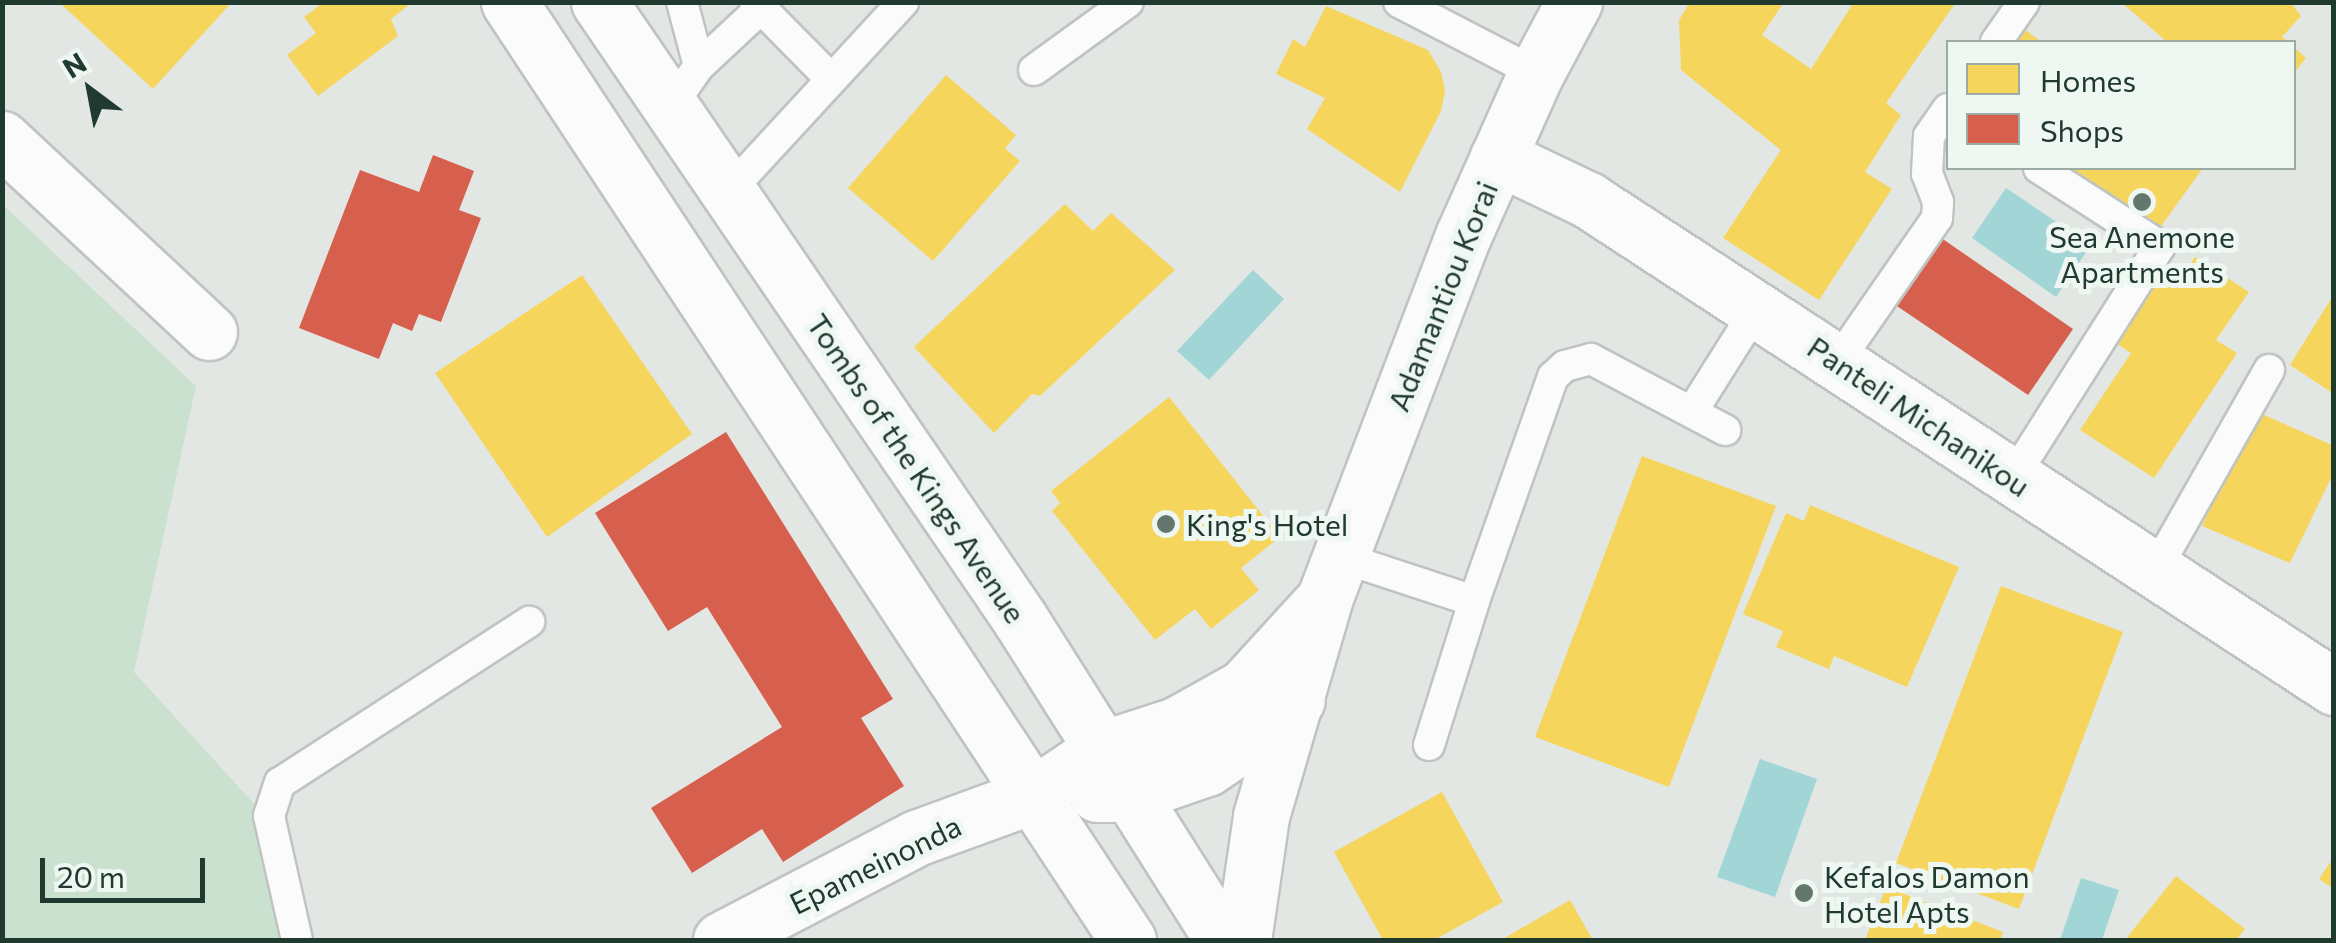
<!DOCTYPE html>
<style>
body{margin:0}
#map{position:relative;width:2336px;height:943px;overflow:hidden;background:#e2e7e4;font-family:Commissioner,sans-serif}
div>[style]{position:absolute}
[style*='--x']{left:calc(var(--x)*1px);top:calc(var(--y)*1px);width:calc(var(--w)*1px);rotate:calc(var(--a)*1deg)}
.green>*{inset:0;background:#cbe1cf}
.water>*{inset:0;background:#a2d6d6}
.homes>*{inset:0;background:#f6d55c}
.shops>*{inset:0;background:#d6604d}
.roads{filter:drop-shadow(2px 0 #bfc4c1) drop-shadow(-2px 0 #bfc4c1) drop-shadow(0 2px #bfc4c1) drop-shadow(0 -2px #bfc4c1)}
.lane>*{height:30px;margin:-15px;padding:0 15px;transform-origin:15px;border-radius:15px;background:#fbfbfb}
.street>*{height:55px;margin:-27.5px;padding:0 27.5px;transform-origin:27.5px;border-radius:27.5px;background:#fbfbfb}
.secondary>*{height:55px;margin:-27.5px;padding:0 27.5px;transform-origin:27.5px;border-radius:27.5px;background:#fbfbfb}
.dots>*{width:28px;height:28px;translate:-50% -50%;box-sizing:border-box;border:5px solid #eff7f2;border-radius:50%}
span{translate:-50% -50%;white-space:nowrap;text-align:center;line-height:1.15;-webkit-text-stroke:10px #eff7f2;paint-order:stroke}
.poi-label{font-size:30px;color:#203a30}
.left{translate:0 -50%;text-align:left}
.street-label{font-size:30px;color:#203a30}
.frame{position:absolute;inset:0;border:5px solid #203a30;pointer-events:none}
.legend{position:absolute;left:1946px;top:40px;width:350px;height:130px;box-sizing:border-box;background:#eff7f2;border:2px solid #9caba4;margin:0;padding:12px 18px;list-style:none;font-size:30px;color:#203a30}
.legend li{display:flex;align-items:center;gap:20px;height:50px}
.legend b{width:50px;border:2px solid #9caba4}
.north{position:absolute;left:40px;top:40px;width:100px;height:100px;-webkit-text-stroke:8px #eff7f2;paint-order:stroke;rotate:328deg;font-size:28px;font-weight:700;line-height:40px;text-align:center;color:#203a30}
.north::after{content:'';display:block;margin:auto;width:35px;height:45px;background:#203a30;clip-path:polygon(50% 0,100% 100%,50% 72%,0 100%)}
.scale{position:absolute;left:40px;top:858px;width:165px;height:45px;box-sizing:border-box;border:5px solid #203a30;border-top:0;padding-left:12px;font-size:30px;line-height:35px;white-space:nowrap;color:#203a30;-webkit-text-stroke:8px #eff7f2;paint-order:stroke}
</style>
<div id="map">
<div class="green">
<div style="clip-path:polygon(2px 204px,196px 386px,134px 672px,288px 841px,312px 940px,3px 940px)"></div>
</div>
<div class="water">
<div style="clip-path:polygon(2006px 188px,2091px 245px,2056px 297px,1972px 238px)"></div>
<div style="clip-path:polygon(1253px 270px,1284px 299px,1209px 380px,1177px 351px)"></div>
<div style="clip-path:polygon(1760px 759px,1817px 779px,1775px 897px,1717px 877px)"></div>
<div style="clip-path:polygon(2081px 878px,2119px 890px,2102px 940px,2060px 940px)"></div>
</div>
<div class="homes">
<div style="clip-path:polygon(64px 2px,232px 2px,153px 89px,62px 5px)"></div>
<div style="clip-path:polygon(324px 2px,413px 2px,391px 19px,398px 36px,318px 96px,287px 55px,316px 33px,304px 17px)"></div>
<div style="clip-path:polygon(1690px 2px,1784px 2px,1762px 35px,1811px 69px,1854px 2px,1956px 2px,1886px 103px,1901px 115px,1865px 172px,1892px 189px,1819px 300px,1723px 238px,1781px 150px,1681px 70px,1679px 20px)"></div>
<div style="clip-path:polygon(2121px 2px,2290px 2px,2301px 16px,2282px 37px,2289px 42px,2167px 42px)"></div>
<div style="clip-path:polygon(1326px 6px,1428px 50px,1441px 72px,1445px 91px,1441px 111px,1400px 192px,1307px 129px,1325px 98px,1276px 74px,1293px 39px,1305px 47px)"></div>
<div style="clip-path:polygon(2024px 29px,2042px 42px,2014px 42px)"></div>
<div style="clip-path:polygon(2294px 47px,2306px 58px,2294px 73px)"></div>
<div style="clip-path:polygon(946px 75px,1016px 135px,1005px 148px,1020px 161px,933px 261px,848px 188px)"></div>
<div style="clip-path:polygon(2060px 168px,2203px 168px,2154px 236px)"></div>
<div style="clip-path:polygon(1065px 204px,1093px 231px,1111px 213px,1175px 270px,1040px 396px,1032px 394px,994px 433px,914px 347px)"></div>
<div style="clip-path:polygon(2195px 257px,2249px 292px,2216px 340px,2237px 353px,2154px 478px,2080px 430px,2131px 353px,2114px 342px,2162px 270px,2180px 280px)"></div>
<div style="clip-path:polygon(582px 275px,692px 434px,547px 537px,435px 373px)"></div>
<div style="clip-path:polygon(2334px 294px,2334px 394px,2290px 365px)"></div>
<div style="clip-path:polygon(1169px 397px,1280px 537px,1241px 568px,1259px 590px,1211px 629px,1195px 609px,1155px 640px,1052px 511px,1060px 503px,1051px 491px)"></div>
<div style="clip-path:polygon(2255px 411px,2334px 446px,2334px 472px,2290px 563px,2202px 526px)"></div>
<div style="clip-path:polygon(1642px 456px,1776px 506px,1669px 787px,1535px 737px)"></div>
<div style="clip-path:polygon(1810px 505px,1959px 567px,1907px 687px,1834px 656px,1829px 669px,1776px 647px,1783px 631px,1743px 614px,1786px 513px,1804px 521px)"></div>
<div style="clip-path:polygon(2001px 586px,2123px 632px,2019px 909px,1896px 863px)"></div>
<div style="clip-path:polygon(1442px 792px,1503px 902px,1434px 940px,1383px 940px,1334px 852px)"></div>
<div style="clip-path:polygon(2334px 857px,2334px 889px,2319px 879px)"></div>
<div style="clip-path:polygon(2176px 876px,2245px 929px,2236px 940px,2125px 940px)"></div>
<div style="clip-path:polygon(1886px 887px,2003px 932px,2000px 940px,1865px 940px)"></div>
<div style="clip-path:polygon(1570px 900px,1593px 940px,1501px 940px)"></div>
</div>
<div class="shops">
<div style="clip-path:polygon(433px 155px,474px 171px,459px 210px,481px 218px,441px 322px,419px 314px,412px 331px,393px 323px,379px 359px,299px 328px,360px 170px,419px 192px)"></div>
<div style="clip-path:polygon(1937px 235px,2073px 329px,2028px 395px,1891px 302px)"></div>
<div style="clip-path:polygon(726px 432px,893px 699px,861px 718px,904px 786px,783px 862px,762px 829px,692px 873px,651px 808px,782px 727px,707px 607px,668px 631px,595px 513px)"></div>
</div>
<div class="roads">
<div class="lane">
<div style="--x:682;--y:2;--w:66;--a:75.1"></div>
<div style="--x:755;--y:2;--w:108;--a:45.4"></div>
<div style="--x:1399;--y:2;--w:154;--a:27.4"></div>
<div style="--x:1996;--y:42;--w:49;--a:-55"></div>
<div style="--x:1034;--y:70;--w:116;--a:-35.9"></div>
<div style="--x:670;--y:107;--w:50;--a:-54.7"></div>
<div style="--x:699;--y:66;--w:82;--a:-43"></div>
<div style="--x:727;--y:193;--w:260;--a:-47.3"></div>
<div style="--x:1838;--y:361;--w:174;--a:-55.3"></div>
<div style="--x:1937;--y:218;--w:16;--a:-86"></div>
<div style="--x:1938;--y:202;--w:30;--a:-111"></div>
<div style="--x:1927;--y:174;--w:38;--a:-87"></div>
<div style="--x:1929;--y:136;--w:33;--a:-55"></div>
<div style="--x:1693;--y:410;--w:118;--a:-57.8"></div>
<div style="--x:2012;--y:479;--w:276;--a:-57.6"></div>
<div style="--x:2160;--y:246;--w:144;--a:-147.2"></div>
<div style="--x:1340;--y:557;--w:141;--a:18.2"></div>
<div style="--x:2156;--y:569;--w:229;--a:-60.4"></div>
<div style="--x:1429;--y:745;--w:151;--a:-72.6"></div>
<div style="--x:1474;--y:601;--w:238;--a:-70.6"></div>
<div style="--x:1553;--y:377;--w:16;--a:-43"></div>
<div style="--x:1565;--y:366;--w:27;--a:-15"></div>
<div style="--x:1591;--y:359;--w:152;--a:27.9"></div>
<div style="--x:297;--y:940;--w:127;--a:-102.7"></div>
<div style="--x:269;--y:816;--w:35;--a:-72"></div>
<div style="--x:280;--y:783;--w:297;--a:-32.9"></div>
</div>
<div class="street">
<div style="--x:2;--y:139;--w:283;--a:43"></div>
<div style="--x:1498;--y:157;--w:100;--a:25.5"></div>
<div style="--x:1588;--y:200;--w:891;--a:33.14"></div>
<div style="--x:721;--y:940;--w:220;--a:-27.6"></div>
<div style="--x:916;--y:838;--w:126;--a:-20"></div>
</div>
<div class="secondary">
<div style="--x:509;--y:2;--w:1124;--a:56.58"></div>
<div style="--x:599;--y:2;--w:747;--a:55.69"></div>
<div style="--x:1020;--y:619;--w:380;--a:57.7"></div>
<div style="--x:1097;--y:794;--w:34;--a:0"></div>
<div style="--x:1131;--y:794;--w:80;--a:-18.9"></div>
<div style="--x:1207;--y:768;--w:75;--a:-34.1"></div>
<div style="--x:1269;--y:726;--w:38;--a:-43"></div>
<div style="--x:1034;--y:795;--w:82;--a:-34.1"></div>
<div style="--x:1102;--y:749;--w:78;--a:-18"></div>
<div style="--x:1176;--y:725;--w:78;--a:-29.2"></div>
<div style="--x:1244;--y:687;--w:108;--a:-47.6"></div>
<div style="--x:1243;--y:940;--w:125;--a:-81.7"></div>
<div style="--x:1261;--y:816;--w:228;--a:-73.7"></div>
<div style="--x:1325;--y:597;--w:386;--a:-69.1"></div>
<div style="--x:1463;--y:236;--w:179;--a:-65.9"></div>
<div style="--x:1536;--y:73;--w:81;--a:-61.8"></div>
</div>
</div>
<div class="dots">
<div style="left:2142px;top:202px;background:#64776f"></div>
<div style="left:1166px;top:524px;background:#64776f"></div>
<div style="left:1804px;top:893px;background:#64776f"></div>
</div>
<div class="poi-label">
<span style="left:2142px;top:253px">Sea Anemone<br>Apartments</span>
<span class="left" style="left:1186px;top:524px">King's Hotel</span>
<span class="left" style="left:1824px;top:893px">Kefalos Damon<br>Hotel Apts</span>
</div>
<div class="street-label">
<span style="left:1442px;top:296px;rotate:-68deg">Adamantiou Korai</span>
<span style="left:1919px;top:416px;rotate:34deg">Panteli Michanikou</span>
<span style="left:917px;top:468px;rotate:56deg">Tombs of the Kings Avenue</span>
<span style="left:875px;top:864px;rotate:-26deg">Epameinonda</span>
</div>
<div class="frame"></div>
<ul class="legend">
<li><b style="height:28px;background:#f6d55c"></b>Homes</li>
<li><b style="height:28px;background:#d6604d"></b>Shops</li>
</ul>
<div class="north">N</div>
<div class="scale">20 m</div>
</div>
